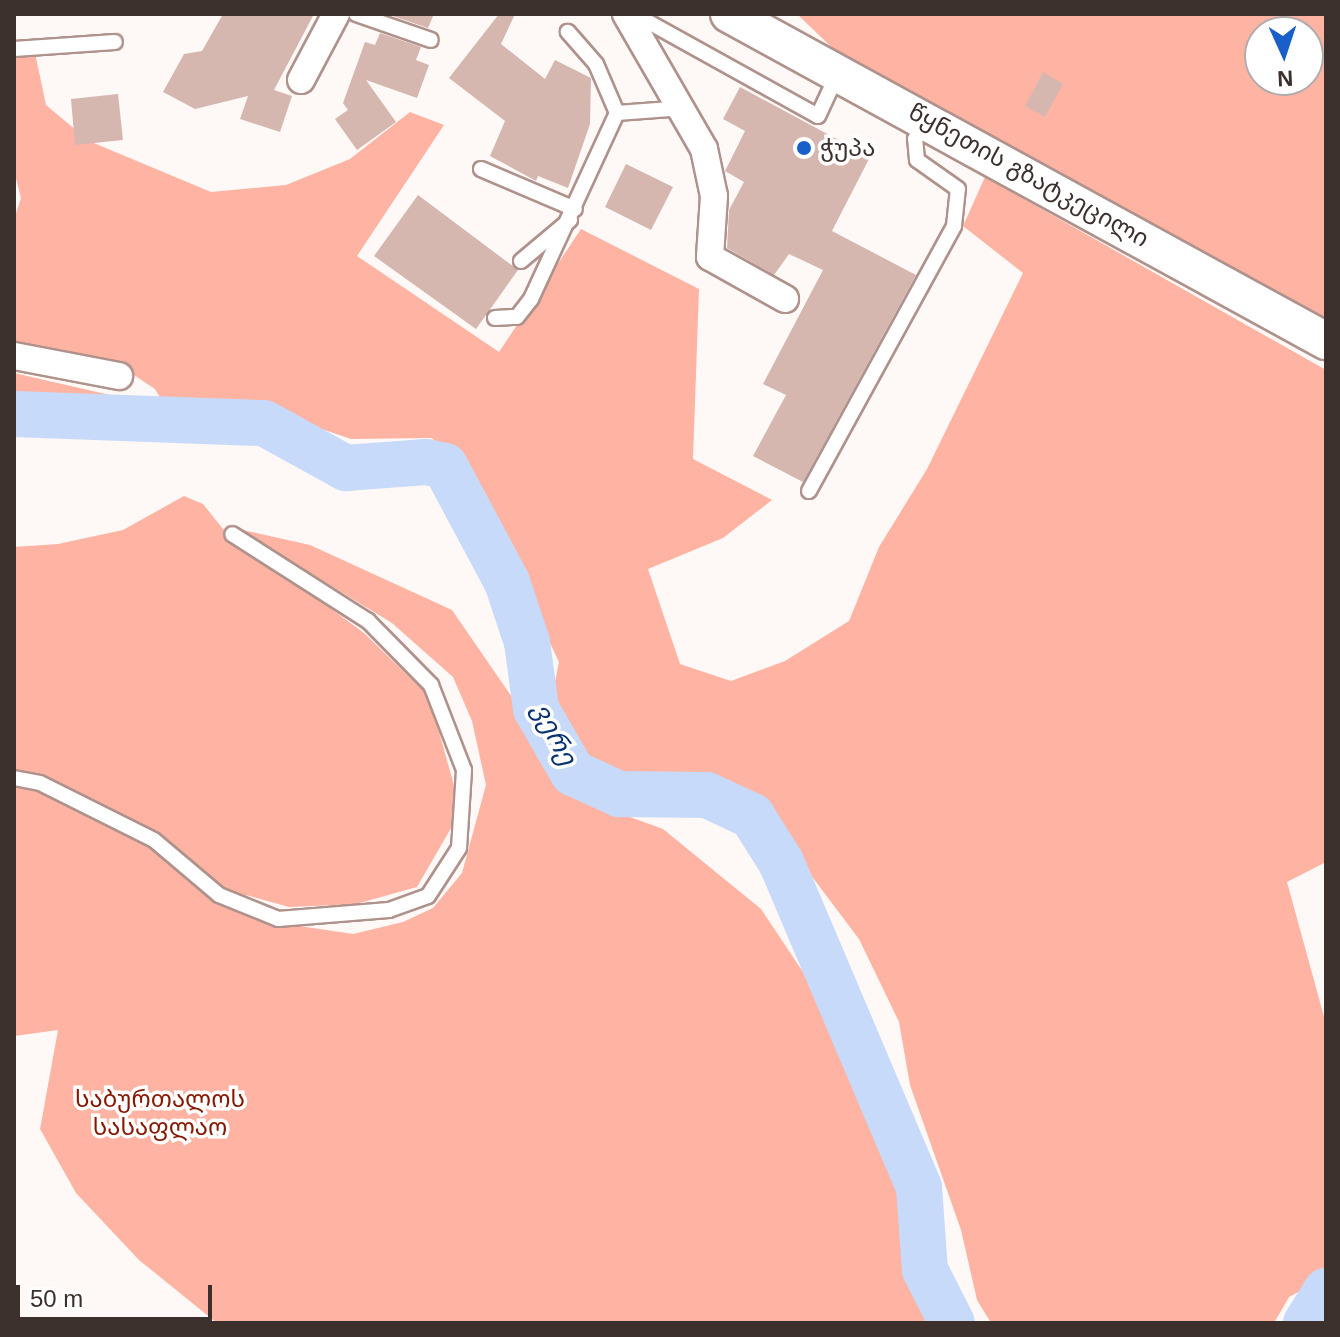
<!DOCTYPE html>
<meta charset="utf-8">
<style>
body{margin:0}
#map{position:relative;width:1340px;height:1337px;overflow:hidden;background:#fef8f6;font-family:Helvetica,"Noto Sans Georgian",sans-serif}
div>[style]{position:absolute}
[style*='--x']{left:calc(var(--x)*1px);top:calc(var(--y)*1px);width:calc(var(--w)*1px);rotate:calc(var(--a)*1deg)}
.green>*{inset:0;background:#ffb3a3}
.river>*{height:46px;margin:-23px;padding:0 23px;transform-origin:23px;border-radius:23px;background:#c7daf9}
.building>*{inset:0;background:#d5b7b0}
.roads{filter:drop-shadow(2px 0 #af928c) drop-shadow(-2px 0 #af928c) drop-shadow(0 2px #af928c) drop-shadow(0 -2px #af928c)}
.lane>*{height:14px;margin:-7px;padding:0 7px;transform-origin:7px;border-radius:7px;background:#fff}
.street>*{height:26px;margin:-13px;padding:0 13px;transform-origin:13px;border-radius:13px;background:#fff}
.secondary>*{height:36px;margin:-18px;padding:0 18px;transform-origin:18px;border-radius:18px;background:#fff}
.dots>*{width:22px;height:22px;translate:-50% -50%;box-sizing:border-box;border:4px solid #fff;border-radius:50%}
span{translate:-50% -50%;white-space:nowrap;text-align:center;line-height:1.15;-webkit-text-stroke:7px #fff;paint-order:stroke}
.poi-label{font-size:24px;color:#3c302d}
.left{translate:0 -50%;text-align:left}
.street-label{font-size:24px;color:#3c302d}
.park-label{font-size:24px;color:#861700}
.water-label{font-size:26px;color:#093272;font-style:italic}
.frame{position:absolute;inset:0;border:16px solid #3c302d;pointer-events:none}
.north{position:absolute;left:1244px;top:16px;width:80px;height:80px;box-sizing:border-box;background:#fff;border:2px solid #b1acab;border-radius:50%;rotate:177deg;font-size:22px;font-weight:700;line-height:32px;text-align:center;color:#3c302d}
.north::after{content:'';display:block;margin:auto;width:28px;height:36px;background:#185fca;clip-path:polygon(50% 0,100% 100%,50% 72%,0 100%)}
.scale{position:absolute;left:16px;top:1285px;width:196px;height:36px;box-sizing:border-box;border:4px solid #3c302d;border-top:0;padding-left:10px;font-size:24px;line-height:28px;white-space:nowrap;color:#3c302d;-webkit-text-stroke:6px #fff;paint-order:stroke}
</style>
<div id="map">
<div class="green">
<div style="clip-path:polygon(evenodd,797px 14px,1326px 14px,1326px 333px,846px 61px,797px 14px,1260px 32px,1308px 32px,1308px 80px,1260px 80px,1260px 32px)"></div>
<div style="clip-path:polygon(35px 53px,46px 105px,89px 141px,211px 192px,286px 185px,350px 159px,410px 112px,444px 125px,357px 256px,499px 352px,581px 229px,699px 289px,693px 459px,772px 500px,723px 538px,648px 569px,680px 664px,731px 681px,785px 661px,849px 621px,879px 547px,927px 469px,1023px 273px,963px 226px,985px 177px,1326px 370px,1326px 862px,1287px 882px,1326px 1024px,1326px 1277px,1289px 1297px,1274px 1323px,991px 1323px,977px 1300px,961px 1230px,910px 1085px,899px 1022px,859px 939px,758px 805px,713px 791px,618px 784px,579px 757px,552px 697px,559px 662px,463px 459px,431px 438px,351px 439px,269px 411px,167px 409px,155px 389px,134px 375px,14px 349px,14px 219px,21px 198px,14px 171px,14px 56px)"></div>
<div style="clip-path:polygon(14px 373px,136px 401px,140px 411px,14px 402px)"></div>
<div style="clip-path:polygon(184px 496px,203px 504px,223px 529px,364px 633px,429px 696px,455px 789px,454px 823px,417px 887px,356px 904px,289px 907px,246px 895px,252px 919px,353px 934px,403px 922px,433px 908px,462px 873px,486px 785px,472px 721px,453px 677px,392px 623px,238px 529px,310px 545px,452px 610px,525px 716px,547px 767px,594px 804px,663px 829px,761px 909px,827px 1008px,860px 1071px,914px 1234px,918px 1273px,941px 1323px,217px 1323px,139px 1260px,76px 1193px,40px 1129px,58px 1030px,14px 1036px,14px 547px,58px 544px,123px 530px)"></div>
</div>
<div class="river">
<div style="--x:14;--y:414;--w:250;--a:2.1"></div>
<div style="--x:264;--y:423;--w:94;--a:28.8"></div>
<div style="--x:346;--y:468;--w:80;--a:-4.3"></div>
<div style="--x:426;--y:462;--w:19;--a:12"></div>
<div style="--x:445;--y:466;--w:132;--a:61.9"></div>
<div style="--x:507;--y:582;--w:63;--a:71.6"></div>
<div style="--x:527;--y:642;--w:68;--a:82.3"></div>
<div style="--x:536;--y:709;--w:74;--a:60"></div>
<div style="--x:573;--y:773;--w:51;--a:24.5"></div>
<div style="--x:619;--y:794;--w:88;--a:0.7"></div>
<div style="--x:707;--y:795;--w:50;--a:25"></div>
<div style="--x:752;--y:816;--w:54;--a:57.8"></div>
<div style="--x:781;--y:862;--w:353;--a:67"></div>
<div style="--x:919;--y:1187;--w:83;--a:85.9"></div>
<div style="--x:925;--y:1270;--w:59;--a:63"></div>
<div style="--x:1306;--y:1323;--w:38;--a:-58"></div>
</div>
<div class="building">
<div style="clip-path:polygon(223px 14px,314px 14px,274px 90px,292px 96px,280px 132px,240px 119px,248px 96px,195px 109px,163px 92px,184px 54px,202px 51px)"></div>
<div style="clip-path:polygon(387px 14px,434px 14px,428px 28px)"></div>
<div style="clip-path:polygon(499px 14px,515px 14px,501px 44px,545px 79px,555px 60px,591px 78px,590px 124px,568px 188px,538px 176px,536px 181px,490px 156px,505px 121px,449px 78px)"></div>
<div style="clip-path:polygon(380px 33px,421px 47px,416px 60px,429px 65px,417px 98px,366px 80px,396px 122px,357px 150px,335px 119px,348px 110px,343px 103px,365px 42px,375px 45px)"></div>
<div style="clip-path:polygon(1043px 72px,1063px 84px,1045px 117px,1025px 106px)"></div>
<div style="clip-path:polygon(740px 87px,870px 157px,832px 231px,916px 275px,803px 482px,753px 456px,786px 395px,763px 384px,823px 270px,789px 254px,774px 275px,727px 248px,729px 210px,744px 182px,725px 171px,745px 131px,723px 119px)"></div>
<div style="clip-path:polygon(118px 94px,123px 140px,75px 145px,71px 99px)"></div>
<div style="clip-path:polygon(626px 164px,673px 187px,651px 230px,605px 207px)"></div>
<div style="clip-path:polygon(418px 195px,518px 270px,476px 329px,374px 256px)"></div>
</div>
<div class="roads">
<div class="lane">
<div style="--x:356;--y:14;--w:79;--a:19.1"></div>
<div style="--x:634;--y:14;--w:210;--a:29"></div>
<div style="--x:818;--y:116;--w:45;--a:-65.1"></div>
<div style="--x:14;--y:49;--w:101;--a:-4"></div>
<div style="--x:617;--y:113;--w:67;--a:-4.3"></div>
<div style="--x:481;--y:169;--w:102;--a:23.1"></div>
<div style="--x:521;--y:261;--w:64;--a:-39.9"></div>
<div style="--x:495;--y:318;--w:22;--a:-3"></div>
<div style="--x:517;--y:317;--w:23;--a:-52"></div>
<div style="--x:531;--y:299;--w:205;--a:-65.2"></div>
<div style="--x:617;--y:113;--w:53;--a:-113.2"></div>
<div style="--x:596;--y:64;--w:43;--a:-131.2"></div>
<div style="--x:809;--y:491;--w:302;--a:-61.3"></div>
<div style="--x:954;--y:226;--w:37;--a:-84"></div>
<div style="--x:958;--y:189;--w:50;--a:-144.7"></div>
<div style="--x:917;--y:160;--w:21;--a:-95"></div>
<div style="--x:915;--y:139;--w:19;--a:-58"></div>
<div style="--x:14;--y:778;--w:26;--a:11"></div>
<div style="--x:40;--y:783;--w:127;--a:26.6"></div>
<div style="--x:154;--y:840;--w:85;--a:40.2"></div>
<div style="--x:219;--y:895;--w:64;--a:22.1"></div>
<div style="--x:278;--y:919;--w:111;--a:-4.6"></div>
<div style="--x:389;--y:910;--w:41;--a:-19.7"></div>
<div style="--x:428;--y:896;--w:57;--a:-57.1"></div>
<div style="--x:459;--y:848;--w:78;--a:-86.3"></div>
<div style="--x:464;--y:770;--w:91;--a:-111.2"></div>
<div style="--x:431;--y:685;--w:90;--a:-134.5"></div>
<div style="--x:368;--y:621;--w:161;--a:-147.4"></div>
</div>
<div class="street">
<div style="--x:626;--y:14;--w:156;--a:60"></div>
<div style="--x:704;--y:149;--w:48;--a:78"></div>
<div style="--x:714;--y:196;--w:61;--a:93.8"></div>
<div style="--x:710;--y:257;--w:86;--a:29.2"></div>
<div style="--x:301;--y:80;--w:75;--a:-62.1"></div>
<div style="--x:14;--y:356;--w:107;--a:10.8"></div>
</div>
<div class="secondary">
<div style="--x:729;--y:14;--w:681;--a:28.71"></div>
</div>
</div>
<div class="dots">
<div style="left:804px;top:148px;background:#185fca"></div>
</div>
<div class="poi-label">
<span class="left" style="left:820px;top:148px">ჭუპა</span>
</div>
<div class="street-label">
<span style="left:1029px;top:175px;rotate:29deg">წყნეთის გზატკეცილი</span>
</div>
<div class="park-label">
<span style="left:160px;top:1113px">საბურთალოს<br>სასაფლაო</span>
</div>
<div class="water-label">
<span style="left:554px;top:734px;rotate:63deg">ვერე</span>
</div>
<div class="frame"></div>
<div class="north">N</div>
<div class="scale">50 m</div>
</div>
